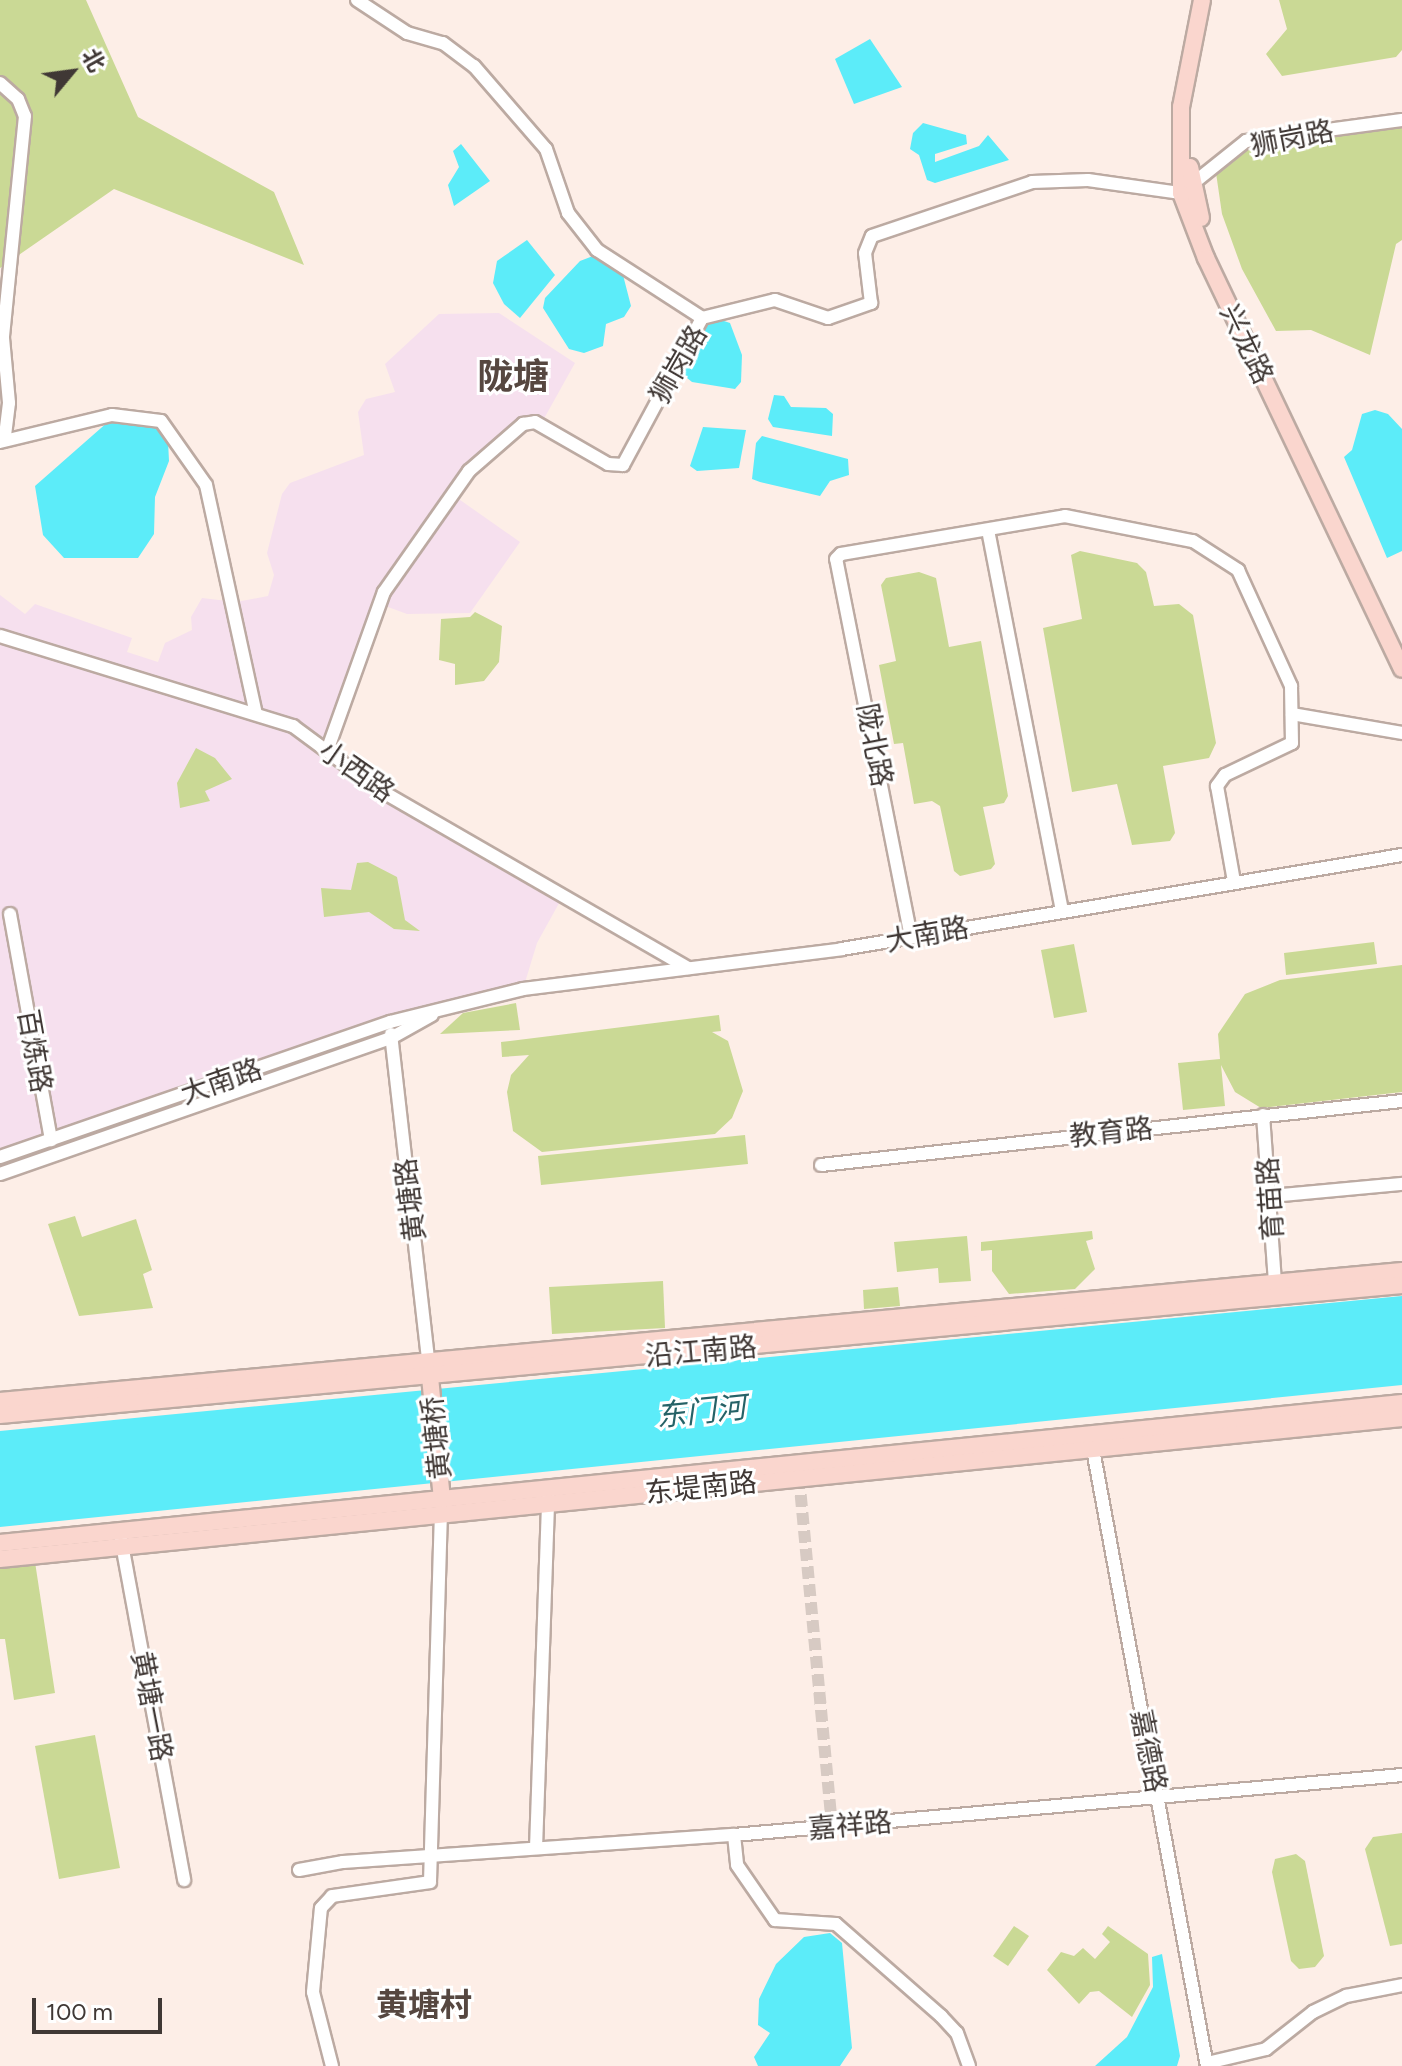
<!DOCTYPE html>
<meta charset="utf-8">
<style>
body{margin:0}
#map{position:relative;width:1402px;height:2066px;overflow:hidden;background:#fdeee7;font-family:Figtree,"Noto Sans SC",sans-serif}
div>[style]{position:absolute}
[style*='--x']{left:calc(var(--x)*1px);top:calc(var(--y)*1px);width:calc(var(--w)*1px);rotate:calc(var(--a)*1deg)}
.industrial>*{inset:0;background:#f6e0ee}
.green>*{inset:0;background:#cad995}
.water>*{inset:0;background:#5cecf9}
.minor-tunnel>*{height:12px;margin-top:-6px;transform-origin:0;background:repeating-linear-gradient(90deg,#d7cac3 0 12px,transparent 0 18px)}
.roads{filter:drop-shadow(2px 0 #bcaaa2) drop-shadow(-2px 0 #bcaaa2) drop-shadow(0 2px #bcaaa2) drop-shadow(0 -2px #bcaaa2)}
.minor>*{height:12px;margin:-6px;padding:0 6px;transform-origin:6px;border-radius:6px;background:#fff}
.major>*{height:16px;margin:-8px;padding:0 8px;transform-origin:8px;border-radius:8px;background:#fad6ce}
span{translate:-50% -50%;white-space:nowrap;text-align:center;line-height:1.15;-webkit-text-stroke:6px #fff;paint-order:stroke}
.street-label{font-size:28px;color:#403835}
.water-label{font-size:30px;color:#266267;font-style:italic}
.quarter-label{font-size:32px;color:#564740;font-weight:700}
.district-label{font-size:36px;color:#564740;font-weight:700}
.north{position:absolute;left:32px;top:32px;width:80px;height:80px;-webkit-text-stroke:6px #fff;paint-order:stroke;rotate:61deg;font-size:22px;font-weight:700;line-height:32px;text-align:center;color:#403835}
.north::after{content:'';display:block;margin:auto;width:28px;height:36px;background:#403835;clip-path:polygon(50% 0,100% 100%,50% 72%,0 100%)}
.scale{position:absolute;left:32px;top:1998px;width:130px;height:36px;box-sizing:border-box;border:4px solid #403835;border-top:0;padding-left:10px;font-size:24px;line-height:28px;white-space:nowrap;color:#403835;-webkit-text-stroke:6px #fff;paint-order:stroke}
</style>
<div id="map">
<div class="industrial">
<div style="clip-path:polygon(499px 313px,575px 363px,541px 424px,523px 424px,453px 495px,520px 542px,470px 613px,407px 614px,380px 604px,327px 751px,563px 896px,537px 943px,523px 989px,450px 1005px,0 1157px,0 595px,25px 614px,35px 604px,132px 638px,127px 652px,158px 662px,165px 643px,192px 630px,191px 617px,202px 598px,236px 602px,268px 596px,274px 575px,267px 553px,282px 494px,290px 483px,364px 455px,358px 412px,366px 399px,395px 392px,385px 364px,439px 314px)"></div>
</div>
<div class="green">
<div style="clip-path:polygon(0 0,86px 0,138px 117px,274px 192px,304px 265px,114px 189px,0 268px)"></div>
<div style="clip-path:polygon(1279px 0,1402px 0,1402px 50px,1396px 57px,1282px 76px,1266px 54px,1287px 29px)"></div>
<div style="clip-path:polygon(1402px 120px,1402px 240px,1396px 244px,1370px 355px,1311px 330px,1276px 331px,1242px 269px,1222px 214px,1215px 166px,1246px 141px)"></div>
<div style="clip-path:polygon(1080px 551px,1137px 563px,1146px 572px,1154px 606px,1179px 604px,1193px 615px,1216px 743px,1209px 758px,1163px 766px,1175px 833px,1170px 841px,1132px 845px,1117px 784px,1072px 792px,1043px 628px,1082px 619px,1071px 555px)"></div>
<div style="clip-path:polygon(919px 572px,936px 578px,949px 647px,981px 641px,1008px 796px,1004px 803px,983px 807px,995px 864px,991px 869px,960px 876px,954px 871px,940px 806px,932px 801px,914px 804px,903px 743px,894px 744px,879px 665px,896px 661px,881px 585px,886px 578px)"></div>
<div style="clip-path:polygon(475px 612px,502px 626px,499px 662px,484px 681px,455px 685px,455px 664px,439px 660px,441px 619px,470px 617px)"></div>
<div style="clip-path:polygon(196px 748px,215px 758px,232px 779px,205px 791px,210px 801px,180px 808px,177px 783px)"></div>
<div style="clip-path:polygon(368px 862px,397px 877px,405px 920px,420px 931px,394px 929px,369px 912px,324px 917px,321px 888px,351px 890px,357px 863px)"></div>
<div style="clip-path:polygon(1374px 942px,1377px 964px,1286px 975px,1284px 953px)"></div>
<div style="clip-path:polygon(1074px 944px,1087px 1012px,1054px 1018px,1041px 950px)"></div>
<div style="clip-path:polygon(1402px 965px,1402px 1092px,1261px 1108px,1235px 1092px,1221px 1065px,1225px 1106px,1183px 1110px,1178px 1063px,1220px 1059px,1218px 1034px,1245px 994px,1280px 980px)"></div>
<div style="clip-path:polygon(516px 1003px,520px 1030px,440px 1034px,463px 1013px)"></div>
<div style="clip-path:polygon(719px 1015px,721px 1031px,712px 1032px,728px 1041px,743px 1091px,732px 1118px,715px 1134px,542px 1152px,513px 1131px,507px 1092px,511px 1075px,529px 1055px,502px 1057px,501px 1042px)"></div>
<div style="clip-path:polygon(745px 1135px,748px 1164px,541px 1185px,538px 1156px)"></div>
<div style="clip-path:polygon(75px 1216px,82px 1237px,136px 1219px,152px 1270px,143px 1274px,153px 1308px,79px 1316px,48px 1224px)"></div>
<div style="clip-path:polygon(1092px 1231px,1093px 1239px,1086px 1241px,1095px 1269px,1075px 1289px,1009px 1294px,992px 1271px,992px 1250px,981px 1251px,981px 1242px)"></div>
<div style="clip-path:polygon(967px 1236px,971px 1281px,939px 1283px,938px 1268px,897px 1272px,894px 1242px)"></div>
<div style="clip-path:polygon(663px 1281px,665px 1328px,552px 1334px,549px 1287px)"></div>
<div style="clip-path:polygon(898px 1287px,900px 1306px,864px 1309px,863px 1290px)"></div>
<div style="clip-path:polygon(35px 1562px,55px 1693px,14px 1700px,5px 1639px,0 1639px,0 1567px)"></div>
<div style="clip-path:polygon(95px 1735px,120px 1868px,59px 1879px,35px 1746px)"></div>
<div style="clip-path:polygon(1402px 1833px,1402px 1944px,1390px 1946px,1365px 1849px,1373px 1837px)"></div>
<div style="clip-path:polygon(1296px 1854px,1305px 1861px,1324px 1956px,1315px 1967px,1299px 1969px,1291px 1961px,1272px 1872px,1275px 1859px)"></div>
<div style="clip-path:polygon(1014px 1926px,1029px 1936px,1008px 1966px,993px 1956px)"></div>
<div style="clip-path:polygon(1108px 1926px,1148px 1954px,1150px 1985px,1132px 2017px,1099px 1991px,1090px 1992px,1079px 2004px,1047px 1970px,1061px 1952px,1074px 1956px,1083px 1948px,1095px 1959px,1110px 1942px,1102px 1934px)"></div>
</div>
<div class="water">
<div style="clip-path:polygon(870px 39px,902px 87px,854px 104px,835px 59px)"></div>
<div style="clip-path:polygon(923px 123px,966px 135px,967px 144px,935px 154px,935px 162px,979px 146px,988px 135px,1009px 160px,935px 183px,927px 180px,919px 155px,910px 149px,913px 133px)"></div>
<div style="clip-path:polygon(461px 144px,490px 181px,454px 206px,448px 185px,459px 167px,453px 151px)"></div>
<div style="clip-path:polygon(527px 240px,555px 275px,520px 318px,504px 304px,493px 283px,497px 261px)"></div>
<div style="clip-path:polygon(593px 256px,623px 275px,631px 306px,624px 317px,606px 324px,603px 346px,584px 353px,569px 349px,543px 308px,545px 298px,580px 261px)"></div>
<div style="clip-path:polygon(721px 320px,730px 323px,742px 355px,741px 382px,735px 389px,692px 382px,681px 373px,700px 328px)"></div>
<div style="clip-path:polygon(774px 395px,784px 396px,791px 407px,826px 408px,833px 414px,832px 436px,773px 427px,768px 419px)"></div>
<div style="clip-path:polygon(1375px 410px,1388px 414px,1402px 429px,1402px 551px,1387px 558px,1344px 457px,1352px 450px,1362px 414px)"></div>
<div style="clip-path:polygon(151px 420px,168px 441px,169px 461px,155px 497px,154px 534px,138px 558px,64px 558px,43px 535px,35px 486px,109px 421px)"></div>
<div style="clip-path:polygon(703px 427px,746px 430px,739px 468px,697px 471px,690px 466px)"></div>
<div style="clip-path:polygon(762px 436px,848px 459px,849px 475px,830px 481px,820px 496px,760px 482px,752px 479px,756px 443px)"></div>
<div style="clip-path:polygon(1402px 1296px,1402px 1385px,0 1527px,0 1431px)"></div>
<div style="clip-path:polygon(830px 1933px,842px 1943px,852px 2048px,840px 2066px,758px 2066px,754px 2057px,770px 2033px,758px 2025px,759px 1999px,776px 1964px,804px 1937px)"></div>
<div style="clip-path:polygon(1162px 1954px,1180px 2056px,1177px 2066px,1095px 2066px,1127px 2037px,1153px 1987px,1152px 1957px)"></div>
</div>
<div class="minor-tunnel">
<div style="--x:799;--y:1477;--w:352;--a:84.6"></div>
</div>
<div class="roads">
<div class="minor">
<div style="--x:357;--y:0;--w:60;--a:33.4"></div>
<div style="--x:407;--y:33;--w:37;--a:16"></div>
<div style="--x:443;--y:43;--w:39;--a:37"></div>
<div style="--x:474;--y:66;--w:110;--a:49.1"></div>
<div style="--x:546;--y:149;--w:68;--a:71"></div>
<div style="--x:568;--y:213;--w:47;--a:51.9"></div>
<div style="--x:597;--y:250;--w:125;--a:32.9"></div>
<div style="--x:0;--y:83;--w:24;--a:42"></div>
<div style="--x:18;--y:99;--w:18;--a:68"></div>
<div style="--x:25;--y:116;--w:223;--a:95.7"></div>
<div style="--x:3;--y:338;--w:65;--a:84.7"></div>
<div style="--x:9;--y:403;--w:34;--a:97"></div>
<div style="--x:0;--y:442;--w:115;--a:-13.6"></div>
<div style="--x:112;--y:415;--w:49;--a:7"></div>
<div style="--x:161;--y:421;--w:78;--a:54.9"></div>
<div style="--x:206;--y:485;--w:234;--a:77.7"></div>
<div style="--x:988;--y:530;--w:388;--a:79"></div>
<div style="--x:0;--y:636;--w:307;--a:17.1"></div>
<div style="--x:293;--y:726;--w:106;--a:36.5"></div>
<div style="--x:378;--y:789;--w:358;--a:30"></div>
<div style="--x:1292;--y:714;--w:112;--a:9.8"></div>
<div style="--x:327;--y:751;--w:169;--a:-70.3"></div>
<div style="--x:384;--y:592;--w:148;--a:-54.9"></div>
<div style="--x:469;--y:471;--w:72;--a:-41"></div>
<div style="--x:523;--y:424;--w:12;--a:-9"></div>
<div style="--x:535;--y:422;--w:84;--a:29.9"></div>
<div style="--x:608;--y:464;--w:15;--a:4"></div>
<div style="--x:623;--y:465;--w:167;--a:-61.7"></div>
<div style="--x:702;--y:318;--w:75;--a:-13.9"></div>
<div style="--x:775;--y:300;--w:56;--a:18.8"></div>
<div style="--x:828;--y:318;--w:46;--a:-19.2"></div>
<div style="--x:871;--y:303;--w:50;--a:-96.8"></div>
<div style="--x:865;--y:253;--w:18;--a:-68"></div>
<div style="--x:872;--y:236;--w:169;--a:-18.6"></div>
<div style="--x:1032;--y:182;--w:56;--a:-2"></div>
<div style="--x:1088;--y:180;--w:94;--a:8"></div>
<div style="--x:1181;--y:193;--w:83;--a:-38.7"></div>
<div style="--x:1246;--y:141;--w:157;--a:-7.7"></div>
<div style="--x:10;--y:914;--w:230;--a:79.7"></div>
<div style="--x:911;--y:937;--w:385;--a:-101.2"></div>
<div style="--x:836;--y:559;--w:7;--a:-45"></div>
<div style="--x:841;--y:554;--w:227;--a:-9.6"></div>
<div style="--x:1065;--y:516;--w:130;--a:11.1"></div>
<div style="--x:1193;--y:541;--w:54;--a:32.8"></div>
<div style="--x:1238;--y:570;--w:128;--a:65.4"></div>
<div style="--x:1291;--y:686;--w:57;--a:89"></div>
<div style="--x:1292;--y:743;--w:74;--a:154.5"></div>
<div style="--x:1225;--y:775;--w:14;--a:126"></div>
<div style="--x:1217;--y:786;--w:97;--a:79.9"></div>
<div style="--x:391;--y:1034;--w:337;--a:83.5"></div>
<div style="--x:1263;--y:1115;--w:167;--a:85.9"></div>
<div style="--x:0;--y:1157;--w:413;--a:-19.1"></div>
<div style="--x:390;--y:1022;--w:137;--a:-13.9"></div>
<div style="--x:523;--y:989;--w:321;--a:-7.1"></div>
<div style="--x:842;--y:949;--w:568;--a:-9.53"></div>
<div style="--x:821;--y:1165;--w:585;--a:-6.29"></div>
<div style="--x:0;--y:1174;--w:414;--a:-19.2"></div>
<div style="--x:391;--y:1038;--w:47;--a:-29.3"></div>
<div style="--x:1272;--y:1196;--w:131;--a:-5.3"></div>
<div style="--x:1092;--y:1444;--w:633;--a:79.53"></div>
<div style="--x:121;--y:1539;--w:347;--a:79.5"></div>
<div style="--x:734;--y:1835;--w:30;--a:84"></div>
<div style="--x:737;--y:1865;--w:67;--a:55.4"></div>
<div style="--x:775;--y:1920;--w:61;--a:3.8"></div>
<div style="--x:836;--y:1924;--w:140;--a:41.2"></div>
<div style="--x:941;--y:2016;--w:23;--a:47"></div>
<div style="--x:957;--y:2033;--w:35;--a:70"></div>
<div style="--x:536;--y:1848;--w:352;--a:-88"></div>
<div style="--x:299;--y:1870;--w:45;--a:-10.3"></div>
<div style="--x:343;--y:1862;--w:392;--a:-4"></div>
<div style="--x:734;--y:1835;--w:671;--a:-5.13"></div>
<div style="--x:1207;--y:2063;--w:61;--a:-13.3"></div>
<div style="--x:1266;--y:2049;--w:60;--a:-38.2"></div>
<div style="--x:1313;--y:2012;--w:37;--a:-26"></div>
<div style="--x:1346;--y:1996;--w:57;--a:-11.1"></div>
<div style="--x:332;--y:2066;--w:76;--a:-104.4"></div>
<div style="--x:313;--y:1992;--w:84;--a:-84.6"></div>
<div style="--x:321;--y:1908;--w:16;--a:-47"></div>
<div style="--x:332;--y:1896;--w:99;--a:-8.1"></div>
<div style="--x:430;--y:1882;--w:372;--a:-88.3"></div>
</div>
<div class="major">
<div style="--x:1202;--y:0;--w:109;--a:101.1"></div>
<div style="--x:1181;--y:107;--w:86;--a:90"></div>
<div style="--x:1181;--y:193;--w:70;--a:69"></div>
<div style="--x:1206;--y:258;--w:455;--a:64.5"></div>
<div style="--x:1190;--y:167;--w:52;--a:77.8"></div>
<div style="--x:430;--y:1377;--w:123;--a:84.4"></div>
<div style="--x:0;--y:1401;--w:1408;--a:-5.3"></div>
<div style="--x:0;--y:1415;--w:1408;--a:-5.3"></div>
<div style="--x:0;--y:1543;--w:1409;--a:-5.7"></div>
<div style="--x:0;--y:1559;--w:1409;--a:-5.74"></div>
</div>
</div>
<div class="street-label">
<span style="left:1292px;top:138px;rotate:-11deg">狮岗路</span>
<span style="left:1247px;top:344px;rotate:64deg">兴龙路</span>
<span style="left:678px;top:364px;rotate:-60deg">狮岗路</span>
<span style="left:875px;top:745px;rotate:79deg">陇北路</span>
<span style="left:357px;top:771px;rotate:35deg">小西路</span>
<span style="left:927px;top:934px;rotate:-10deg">大南路</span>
<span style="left:35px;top:1051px;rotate:80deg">百炼路</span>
<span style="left:221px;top:1081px;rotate:-19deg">大南路</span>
<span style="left:1111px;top:1132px;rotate:-6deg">教育路</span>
<span style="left:1270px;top:1199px;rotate:-94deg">育苗路</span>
<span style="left:410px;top:1200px;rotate:-97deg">黄塘路</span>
<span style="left:701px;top:1351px;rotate:-5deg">沿江南路</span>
<span style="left:436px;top:1438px;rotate:-96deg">黄塘桥</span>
<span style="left:701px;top:1487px;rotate:-6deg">东堤南路</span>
<span style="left:152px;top:1706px;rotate:79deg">黄塘一路</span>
<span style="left:1149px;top:1751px;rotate:79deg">嘉德路</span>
<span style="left:850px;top:1825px;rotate:-5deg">嘉祥路</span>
</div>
<div class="water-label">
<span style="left:701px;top:1412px;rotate:-6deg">东门河</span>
</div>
<div class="quarter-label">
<span style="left:424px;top:2005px">黄塘村</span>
</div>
<div class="district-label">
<span style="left:513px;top:377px">陇塘</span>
</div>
<div class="north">北</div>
<div class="scale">100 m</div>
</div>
